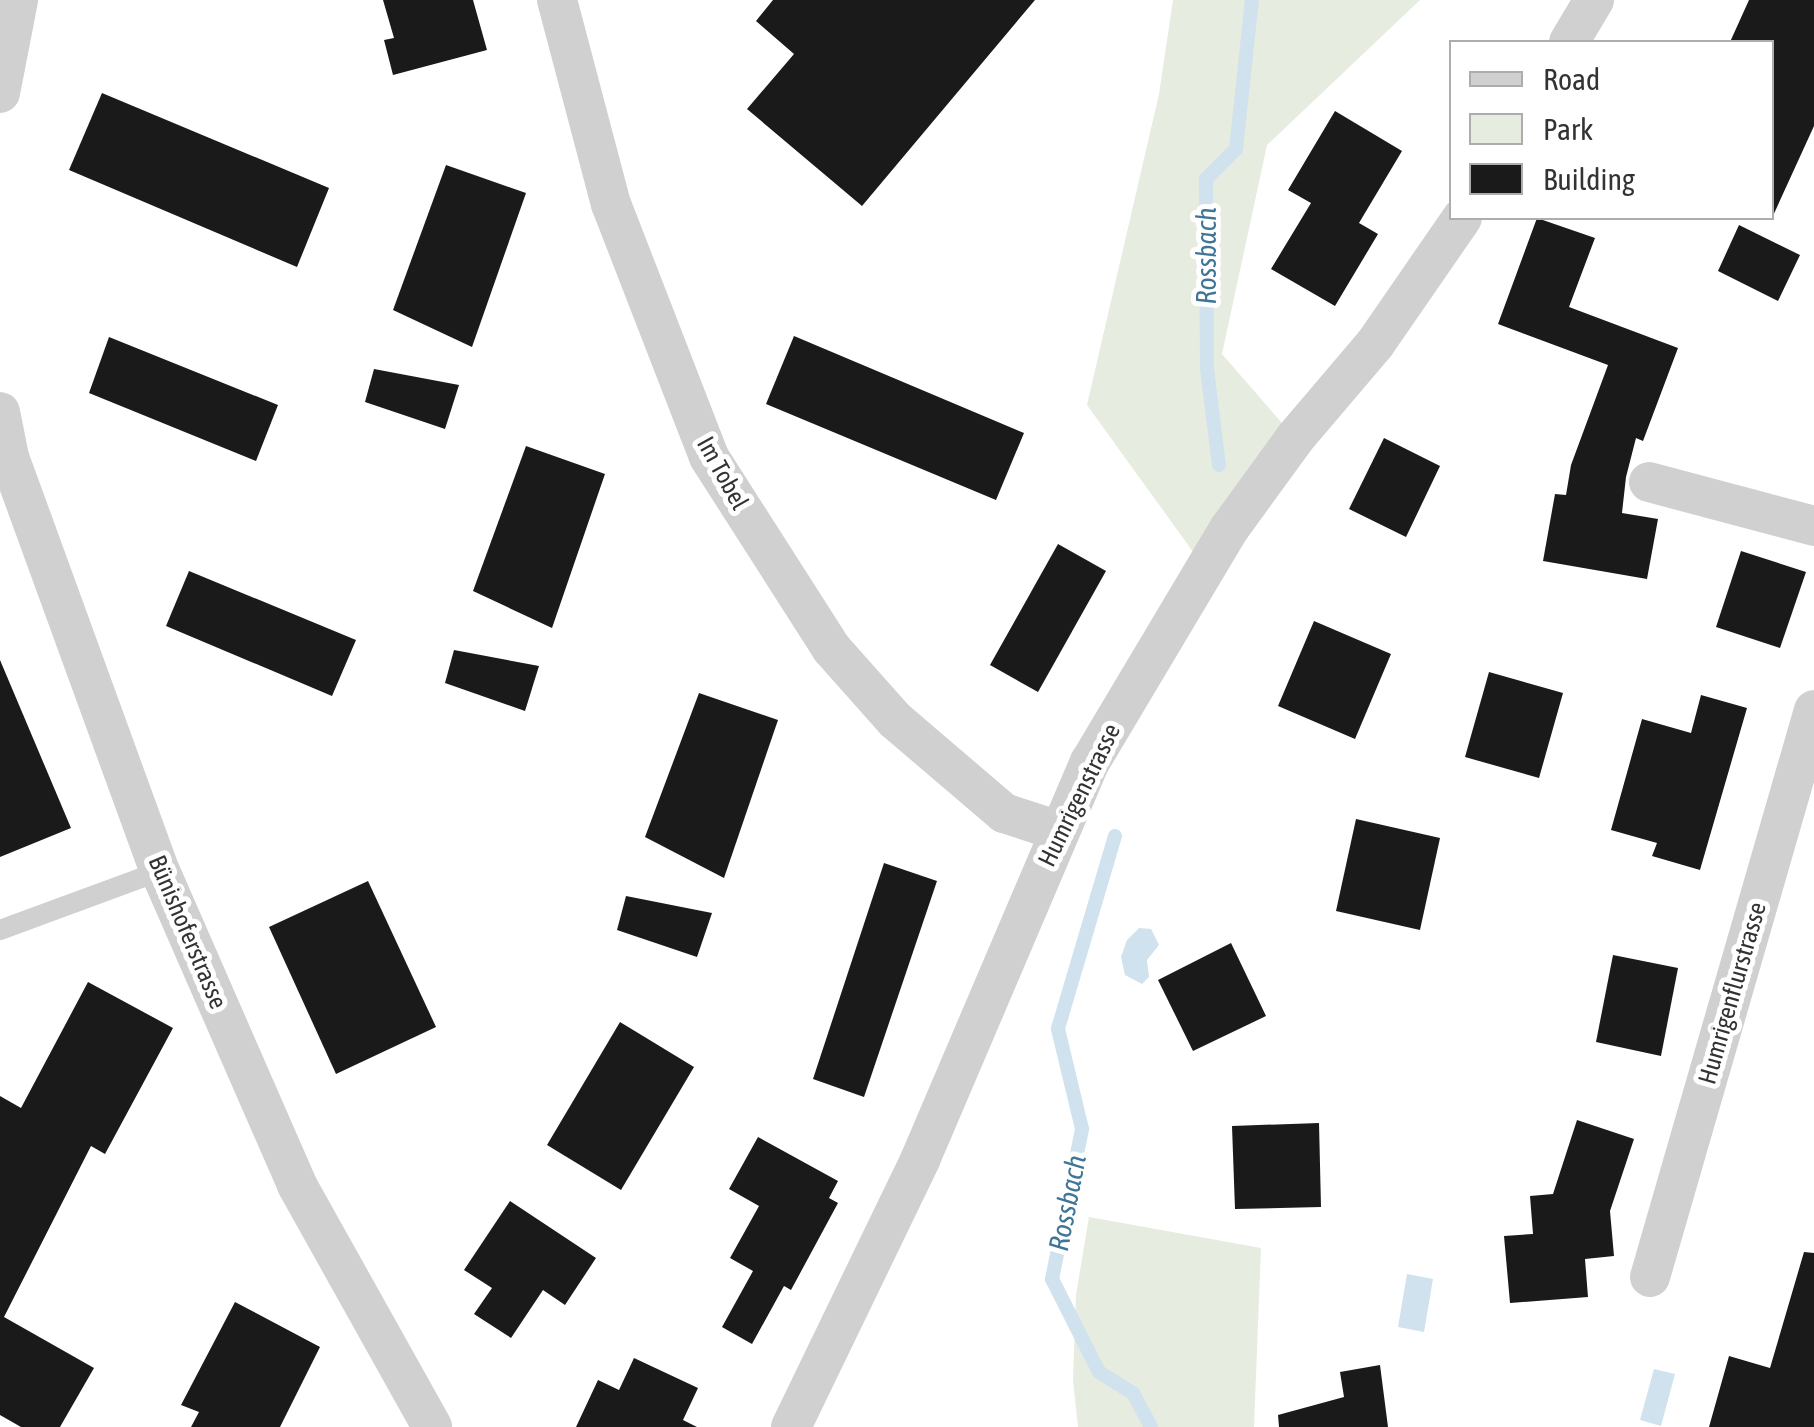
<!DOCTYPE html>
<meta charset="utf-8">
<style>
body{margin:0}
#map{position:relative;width:1814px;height:1427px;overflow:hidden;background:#fff;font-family:"Asap Condensed",sans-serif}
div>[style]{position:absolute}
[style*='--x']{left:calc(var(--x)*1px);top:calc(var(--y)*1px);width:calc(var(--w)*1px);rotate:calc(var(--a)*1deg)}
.green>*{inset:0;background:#e6ecdf}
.water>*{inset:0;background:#cfe2ee}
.stream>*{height:14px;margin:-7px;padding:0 7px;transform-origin:7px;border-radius:7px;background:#cfe2ee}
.building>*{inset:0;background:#1a1a1a}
.lane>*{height:20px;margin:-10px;padding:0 10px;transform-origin:10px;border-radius:10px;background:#d0d0d0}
.street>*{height:40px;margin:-20px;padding:0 20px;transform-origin:20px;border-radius:20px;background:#d0d0d0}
span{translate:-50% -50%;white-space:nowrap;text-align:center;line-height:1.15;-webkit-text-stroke:10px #fff;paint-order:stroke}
.street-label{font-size:25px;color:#333}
.water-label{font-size:28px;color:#3f7597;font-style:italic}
.legend{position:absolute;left:1449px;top:40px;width:325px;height:180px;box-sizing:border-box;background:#fff;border:2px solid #adadad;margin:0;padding:12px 18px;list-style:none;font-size:30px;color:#333}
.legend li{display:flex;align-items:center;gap:20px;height:50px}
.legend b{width:50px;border:2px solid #adadad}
</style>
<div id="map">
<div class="green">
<div style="clip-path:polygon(1173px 0,1420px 0,1267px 145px,1222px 354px,1295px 438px,1204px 567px,1087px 405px,1159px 94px)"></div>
<div style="clip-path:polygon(1089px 1217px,1261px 1248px,1254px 1427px,1078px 1427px,1073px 1380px,1076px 1295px)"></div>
</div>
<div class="water">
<div style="clip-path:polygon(1139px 928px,1151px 929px,1159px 945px,1147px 960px,1149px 977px,1142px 984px,1125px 975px,1121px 957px,1127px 940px)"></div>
<div style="clip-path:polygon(1407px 1274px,1433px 1279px,1424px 1332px,1398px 1327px)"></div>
<div style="clip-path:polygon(1654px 1369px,1675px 1374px,1661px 1426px,1640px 1420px)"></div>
</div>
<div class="stream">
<div style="--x:1219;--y:465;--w:97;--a:-97.1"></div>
<div style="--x:1207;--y:369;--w:190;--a:-90.3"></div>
<div style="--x:1206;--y:179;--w:42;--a:-45"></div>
<div style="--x:1236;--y:149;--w:150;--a:-83.9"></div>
<div style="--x:1115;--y:836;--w:201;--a:106.5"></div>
<div style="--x:1058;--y:1029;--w:103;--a:76.5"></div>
<div style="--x:1082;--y:1129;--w:153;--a:101.3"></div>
<div style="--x:1052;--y:1279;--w:104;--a:63.2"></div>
<div style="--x:1099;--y:1372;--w:40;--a:32"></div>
<div style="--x:1133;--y:1393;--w:38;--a:62"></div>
</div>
<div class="building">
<div style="clip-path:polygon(383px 0,473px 0,487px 50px,393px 75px,384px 40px,394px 38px)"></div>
<div style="clip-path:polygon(773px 0,1035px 0,862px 206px,747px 109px,794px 54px,756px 21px)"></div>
<div style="clip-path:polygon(1749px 0,1814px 0,1814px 126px,1772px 218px,1772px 42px,1730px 42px)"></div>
<div style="clip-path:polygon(102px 93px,329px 188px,297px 267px,69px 170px)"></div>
<div style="clip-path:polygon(1335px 111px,1402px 151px,1359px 223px,1378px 234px,1335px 306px,1271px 269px,1311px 203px,1288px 190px)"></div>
<div style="clip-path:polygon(446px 165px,526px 193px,472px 347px,393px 310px)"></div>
<div style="clip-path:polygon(1537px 218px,1595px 238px,1569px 307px,1678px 348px,1643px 441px,1636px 438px,1626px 477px,1622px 513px,1658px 519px,1647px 579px,1543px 561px,1555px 494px,1566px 495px,1571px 465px,1608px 365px,1498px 324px)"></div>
<div style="clip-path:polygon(1739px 225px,1800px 255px,1778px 301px,1718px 271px)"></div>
<div style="clip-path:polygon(794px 336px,1024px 433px,996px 500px,766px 404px)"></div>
<div style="clip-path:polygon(109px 337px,278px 405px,256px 461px,89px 393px)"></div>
<div style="clip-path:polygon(374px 369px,459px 385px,445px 429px,365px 402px)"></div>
<div style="clip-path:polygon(1384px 438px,1440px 466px,1406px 537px,1349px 509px)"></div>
<div style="clip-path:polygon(526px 446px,605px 474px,552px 628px,473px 591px)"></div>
<div style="clip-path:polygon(1058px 544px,1106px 571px,1038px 692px,990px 665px)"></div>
<div style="clip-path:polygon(1741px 551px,1806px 572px,1780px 648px,1716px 627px)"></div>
<div style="clip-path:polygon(189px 571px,356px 640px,332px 696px,166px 626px)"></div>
<div style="clip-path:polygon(1314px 621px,1391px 654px,1355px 739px,1278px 706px)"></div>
<div style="clip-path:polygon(454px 650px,539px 666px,525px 711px,445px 683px)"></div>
<div style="clip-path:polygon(0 660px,71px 828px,0 857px)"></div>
<div style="clip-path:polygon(1489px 672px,1563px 693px,1539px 778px,1465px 757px)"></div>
<div style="clip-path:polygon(699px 693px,778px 720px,724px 878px,645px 837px)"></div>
<div style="clip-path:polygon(1701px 695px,1747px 708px,1700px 870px,1652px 856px,1657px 843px,1611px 830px,1642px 719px,1691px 733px)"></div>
<div style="clip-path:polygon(1356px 819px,1440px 838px,1420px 930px,1336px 911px)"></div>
<div style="clip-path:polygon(884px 863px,937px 881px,864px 1097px,813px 1079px)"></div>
<div style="clip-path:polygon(368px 881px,436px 1027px,336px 1074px,269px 927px)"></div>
<div style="clip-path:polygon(626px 896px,712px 913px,697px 957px,617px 930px)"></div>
<div style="clip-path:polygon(1231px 943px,1266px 1016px,1193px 1051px,1158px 980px)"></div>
<div style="clip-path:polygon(1613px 955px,1678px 968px,1661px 1056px,1596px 1042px)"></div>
<div style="clip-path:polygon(88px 982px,173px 1028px,105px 1154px,91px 1146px,4px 1317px,94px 1368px,60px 1427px,21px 1427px,0 1415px,0 1096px,21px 1108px)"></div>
<div style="clip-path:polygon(620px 1022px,694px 1067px,621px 1190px,547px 1145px)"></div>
<div style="clip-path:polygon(1577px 1120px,1634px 1139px,1610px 1211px,1614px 1256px,1585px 1259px,1588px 1297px,1510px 1303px,1504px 1236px,1533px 1234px,1530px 1196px,1553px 1194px)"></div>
<div style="clip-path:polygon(1319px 1123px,1321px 1207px,1235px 1209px,1232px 1126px)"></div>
<div style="clip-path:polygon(758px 1137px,838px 1181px,829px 1198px,838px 1203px,791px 1290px,784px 1286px,752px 1344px,722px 1327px,753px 1271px,730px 1258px,759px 1206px,729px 1189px)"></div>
<div style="clip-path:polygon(510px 1201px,596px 1258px,565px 1305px,543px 1290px,511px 1338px,474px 1314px,492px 1288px,464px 1270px)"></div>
<div style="clip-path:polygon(1804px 1252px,1814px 1253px,1814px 1427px,1709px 1427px,1729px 1356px,1770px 1368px)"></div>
<div style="clip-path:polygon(235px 1302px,320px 1347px,280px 1427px,191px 1427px,199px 1412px,181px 1405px)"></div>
<div style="clip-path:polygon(634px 1358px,698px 1388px,683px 1420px,697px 1427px,576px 1427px,598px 1380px,619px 1390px)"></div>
<div style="clip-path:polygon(1380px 1365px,1388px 1427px,1279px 1427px,1278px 1415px,1344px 1397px,1340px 1372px)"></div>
</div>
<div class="lane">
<div style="--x:0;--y:930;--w:171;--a:-20.2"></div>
</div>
<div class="street">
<div style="--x:557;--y:0;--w:211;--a:75.2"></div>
<div style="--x:611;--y:204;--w:271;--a:68.8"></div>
<div style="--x:709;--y:457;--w:227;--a:57.4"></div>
<div style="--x:831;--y:648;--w:96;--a:48.4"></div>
<div style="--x:895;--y:720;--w:143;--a:40.5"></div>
<div style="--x:1004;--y:813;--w:58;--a:18.1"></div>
<div style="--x:1569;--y:42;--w:49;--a:-59.2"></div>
<div style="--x:0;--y:93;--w:95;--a:-79"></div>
<div style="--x:0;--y:412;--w:46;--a:78.7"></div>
<div style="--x:9;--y:457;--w:441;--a:70"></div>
<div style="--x:160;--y:871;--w:343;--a:66.4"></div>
<div style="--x:297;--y:1185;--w:277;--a:60.8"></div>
<div style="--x:1649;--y:482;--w:171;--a:14.9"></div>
<div style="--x:1650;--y:1277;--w:590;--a:-73.87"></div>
<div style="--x:791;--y:1427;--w:297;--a:-64.2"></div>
<div style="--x:920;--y:1160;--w:433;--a:-66.9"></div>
<div style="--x:1090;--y:762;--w:271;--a:-59.2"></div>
<div style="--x:1229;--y:529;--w:112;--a:-54"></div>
<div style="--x:1295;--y:438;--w:123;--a:-49.6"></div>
<div style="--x:1375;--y:344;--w:153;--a:-55.4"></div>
</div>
<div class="street-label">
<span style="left:723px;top:473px;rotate:61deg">Im Tobel</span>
<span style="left:1079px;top:795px;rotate:-64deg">Humrigenstrasse</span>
<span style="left:188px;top:932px;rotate:67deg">Bünishoferstrasse</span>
<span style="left:1732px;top:993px;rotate:-74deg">Humrigenflurstrasse</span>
</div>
<div class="water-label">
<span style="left:1206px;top:256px;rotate:-90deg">Rossbach</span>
<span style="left:1067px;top:1203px;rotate:-79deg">Rossbach</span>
</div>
<ul class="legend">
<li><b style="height:12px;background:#d0d0d0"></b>Road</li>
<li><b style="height:28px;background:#e6ecdf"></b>Park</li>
<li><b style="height:28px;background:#1a1a1a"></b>Building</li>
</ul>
</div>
